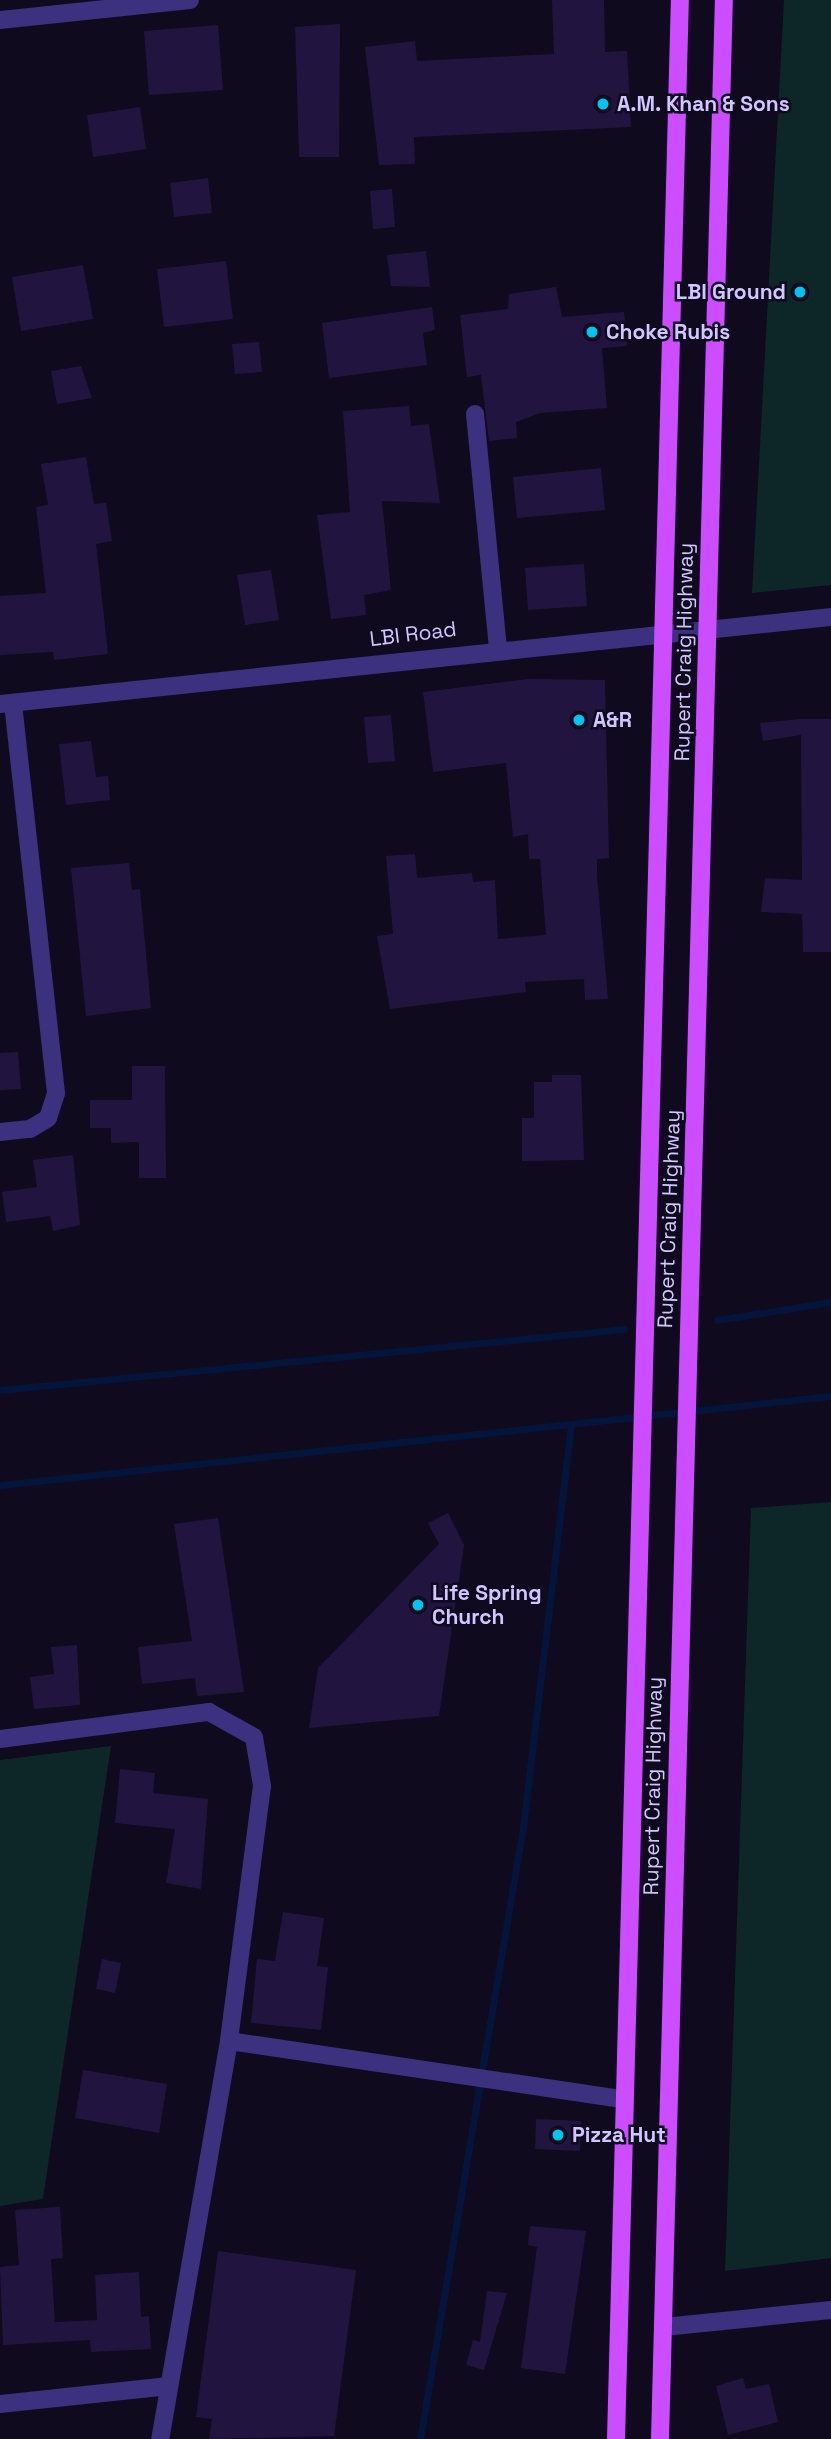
<!DOCTYPE html>
<style>
body{margin:0}
#map{position:relative;width:831px;height:2439px;overflow:hidden;background:#0f0a1d;font-family:"Space Grotesk",sans-serif}
div>[style]{position:absolute}
[style*='--x']{left:calc(var(--x)*1px);top:calc(var(--y)*1px);width:calc(var(--w)*1px);rotate:calc(var(--a)*1deg)}
.green>*{inset:0;background:#0d2627}
.stream>*{height:7px;margin:-3.5px;padding:0 3.5px;transform-origin:3.5px;border-radius:3.5px;background:#05143b}
.building>*{inset:0;background:#21153f}
.street>*{height:18px;margin:-9px;padding:0 9px;transform-origin:9px;border-radius:9px;background:#3b317f}
.primary>*{height:18px;margin:-9px;padding:0 9px;transform-origin:9px;border-radius:9px;background:#cb4dff}
.dots>*{width:19px;height:19px;translate:-50% -50%;box-sizing:border-box;border:4px solid #0f0a1d;border-radius:50%}
span{translate:-50% -50%;white-space:nowrap;text-align:center;line-height:1.15;-webkit-text-stroke:5px #0f0a1d;paint-order:stroke}
.poi-label{font-size:21px;color:#d1c6ff;font-weight:700}
.left{translate:0 -50%;text-align:left}
.right{translate:-100% -50%;text-align:right}
.street-label{font-size:21px;color:#d1c6ff}
</style>
<div id="map">
<div class="green">
<div style="clip-path:polygon(784px 0,831px 0,831px 585px,752px 593px)"></div>
<div style="clip-path:polygon(831px 1502px,831px 2258px,725px 2271px,751px 1508px)"></div>
<div style="clip-path:polygon(111px 1746px,43px 2199px,0 2206px,0 1760px)"></div>
</div>
<div class="stream">
<div style="--x:717;--y:1320;--w:115;--a:-9"></div>
<div style="--x:0;--y:1390;--w:627;--a:-5.58"></div>
<div style="--x:0;--y:1485;--w:836;--a:-6.11"></div>
<div style="--x:420;--y:2439;--w:621;--a:-80.45"></div>
<div style="--x:523;--y:1827;--w:406;--a:-83.2"></div>
</div>
<div class="building">
<div style="clip-path:polygon(552px 0,604px 0,605px 52px,627px 51px,631px 127px,414px 137px,415px 164px,379px 165px,365px 47px,415px 41px,417px 61px,554px 54px)"></div>
<div style="clip-path:polygon(340px 24px,339px 157px,299px 157px,295px 27px)"></div>
<div style="clip-path:polygon(218px 25px,223px 90px,149px 95px,144px 31px)"></div>
<div style="clip-path:polygon(140px 107px,146px 149px,93px 157px,87px 115px)"></div>
<div style="clip-path:polygon(208px 178px,212px 213px,174px 217px,170px 183px)"></div>
<div style="clip-path:polygon(392px 189px,395px 227px,373px 229px,370px 191px)"></div>
<div style="clip-path:polygon(426px 251px,430px 287px,391px 286px,387px 255px)"></div>
<div style="clip-path:polygon(226px 261px,233px 319px,164px 327px,157px 269px)"></div>
<div style="clip-path:polygon(83px 265px,93px 319px,21px 331px,12px 277px)"></div>
<div style="clip-path:polygon(556px 287px,562px 317px,624px 312px,627px 346px,602px 348px,607px 408px,540px 413px,516px 422px,517px 438px,489px 441px,481px 375px,467px 377px,460px 315px,508px 309px,509px 294px)"></div>
<div style="clip-path:polygon(432px 307px,435px 330px,423px 333px,427px 365px,329px 378px,322px 323px)"></div>
<div style="clip-path:polygon(259px 342px,262px 372px,235px 374px,232px 344px)"></div>
<div style="clip-path:polygon(81px 366px,92px 398px,57px 404px,51px 371px)"></div>
<div style="clip-path:polygon(409px 406px,411px 426px,429px 424px,440px 503px,382px 501px,391px 590px,364px 595px,366px 615px,331px 619px,317px 515px,350px 512px,343px 411px)"></div>
<div style="clip-path:polygon(86px 457px,94px 504px,106px 503px,112px 541px,96px 544px,108px 654px,54px 660px,53px 652px,0 655px,0 596px,46px 593px,36px 507px,48px 505px,41px 464px)"></div>
<div style="clip-path:polygon(601px 468px,605px 510px,517px 518px,513px 477px)"></div>
<div style="clip-path:polygon(584px 564px,587px 606px,528px 610px,525px 568px)"></div>
<div style="clip-path:polygon(271px 570px,279px 620px,245px 625px,237px 575px)"></div>
<div style="clip-path:polygon(529px 679px,605px 680px,609px 858px,597px 859px,597px 876px,608px 999px,585px 1000px,584px 979px,525px 982px,526px 992px,390px 1009px,377px 936px,393px 934px,386px 856px,415px 854px,417px 878px,472px 873px,473px 882px,495px 880px,498px 939px,546px 935px,540px 859px,529px 859px,528px 834px,513px 837px,506px 763px,433px 772px,423px 692px)"></div>
<div style="clip-path:polygon(391px 715px,395px 761px,368px 763px,364px 717px)"></div>
<div style="clip-path:polygon(801px 719px,831px 719px,831px 952px,803px 952px,802px 914px,761px 912px,765px 878px,802px 880px,801px 735px,763px 741px,760px 723px)"></div>
<div style="clip-path:polygon(91px 741px,96px 777px,108px 776px,110px 800px,66px 805px,59px 744px)"></div>
<div style="clip-path:polygon(129px 863px,132px 890px,140px 889px,151px 1008px,86px 1016px,71px 868px)"></div>
<div style="clip-path:polygon(18px 1052px,21px 1089px,0 1090px,0 1053px)"></div>
<div style="clip-path:polygon(132px 1066px,165px 1066px,166px 1178px,139px 1178px,139px 1142px,111px 1143px,111px 1128px,90px 1128px,90px 1100px,132px 1100px)"></div>
<div style="clip-path:polygon(552px 1075px,581px 1075px,584px 1160px,522px 1161px,522px 1118px,534px 1118px,534px 1082px,552px 1082px)"></div>
<div style="clip-path:polygon(73px 1155px,80px 1225px,53px 1231px,50px 1216px,6px 1222px,2px 1192px,37px 1187px,33px 1160px)"></div>
<div style="clip-path:polygon(448px 1513px,464px 1545px,439px 1716px,309px 1728px,318px 1668px,439px 1544px,428px 1523px)"></div>
<div style="clip-path:polygon(218px 1518px,244px 1692px,197px 1696px,195px 1678px,142px 1684px,138px 1647px,192px 1641px,174px 1524px)"></div>
<div style="clip-path:polygon(77px 1645px,80px 1705px,34px 1709px,30px 1677px,54px 1674px,51px 1647px)"></div>
<div style="clip-path:polygon(120px 1769px,155px 1773px,153px 1793px,208px 1799px,201px 1889px,166px 1883px,175px 1829px,115px 1823px)"></div>
<div style="clip-path:polygon(283px 1912px,324px 1918px,317px 1966px,328px 1967px,321px 2030px,251px 2023px,257px 1959px,275px 1961px)"></div>
<div style="clip-path:polygon(102px 1959px,121px 1963px,115px 1993px,96px 1989px)"></div>
<div style="clip-path:polygon(83px 2070px,167px 2084px,159px 2133px,75px 2118px)"></div>
<div style="clip-path:polygon(536px 2119px,581px 2121px,580px 2151px,535px 2149px)"></div>
<div style="clip-path:polygon(60px 2207px,63px 2258px,51px 2259px,55px 2322px,97px 2320px,95px 2275px,139px 2272px,141px 2317px,149px 2316px,151px 2349px,91px 2352px,90px 2340px,3px 2345px,0 2267px,19px 2265px,15px 2210px)"></div>
<div style="clip-path:polygon(530px 2226px,586px 2231px,565px 2374px,521px 2368px,537px 2247px,528px 2245px)"></div>
<div style="clip-path:polygon(218px 2251px,356px 2270px,334px 2436px,209px 2439px,212px 2419px,196px 2417px)"></div>
<div style="clip-path:polygon(487px 2291px,507px 2293px,484px 2370px,466px 2365px,473px 2340px,480px 2342px)"></div>
<div style="clip-path:polygon(743px 2378px,746px 2389px,769px 2384px,778px 2422px,728px 2435px,716px 2386px)"></div>
</div>
<div class="street">
<div style="--x:0;--y:20;--w:191;--a:-6"></div>
<div style="--x:475;--y:414;--w:234;--a:84.4"></div>
<div style="--x:0;--y:704;--w:836;--a:-5.98"></div>
<div style="--x:0;--y:1132;--w:30;--a:-6"></div>
<div style="--x:30;--y:1129;--w:21;--a:-31"></div>
<div style="--x:48;--y:1118;--w:26;--a:-72"></div>
<div style="--x:56;--y:1093;--w:392;--a:-96.3"></div>
<div style="--x:0;--y:1739;--w:211;--a:-7.4"></div>
<div style="--x:209;--y:1712;--w:51;--a:29.1"></div>
<div style="--x:254;--y:1737;--w:50;--a:80.7"></div>
<div style="--x:262;--y:1786;--w:257;--a:97.4"></div>
<div style="--x:229;--y:2041;--w:404;--a:99.8"></div>
<div style="--x:229;--y:2041;--w:399;--a:8.4"></div>
<div style="--x:664;--y:2327;--w:168;--a:-5.8"></div>
<div style="--x:0;--y:2404;--w:170;--a:-6.1"></div>
</div>
<div class="primary">
<div style="--x:616;--y:2439;--w:2440;--a:-88.5"></div>
<div style="--x:660;--y:2439;--w:2440;--a:-88.5"></div>
</div>
<div class="dots">
<div style="left:603px;top:104px;background:#00c5f1"></div>
<div style="left:800px;top:292px;background:#00c5f1"></div>
<div style="left:592px;top:332px;background:#00c5f1"></div>
<div style="left:579px;top:720px;background:#00c5f1"></div>
<div style="left:418px;top:1605px;background:#00c5f1"></div>
<div style="left:558px;top:2135px;background:#00c5f1"></div>
</div>
<div class="poi-label">
<span class="left" style="left:617px;top:104px">A.M. Khan &amp; Sons</span>
<span class="right" style="left:786px;top:292px">LBI Ground</span>
<span class="left" style="left:606px;top:332px">Choke Rubis</span>
<span class="left" style="left:593px;top:720px">A&amp;R</span>
<span class="left" style="left:432px;top:1605px">Life Spring<br>Church</span>
<span class="left" style="left:572px;top:2135px">Pizza Hut</span>
</div>
<div class="street-label">
<span style="left:413px;top:634px;rotate:-7deg">LBI Road</span>
<span style="left:684px;top:652px;rotate:-89deg">Rupert Craig Highway</span>
<span style="left:669px;top:1219px;rotate:-88deg">Rupert Craig Highway</span>
<span style="left:653px;top:1786px;rotate:-89deg">Rupert Craig Highway</span>
</div>
</div>
